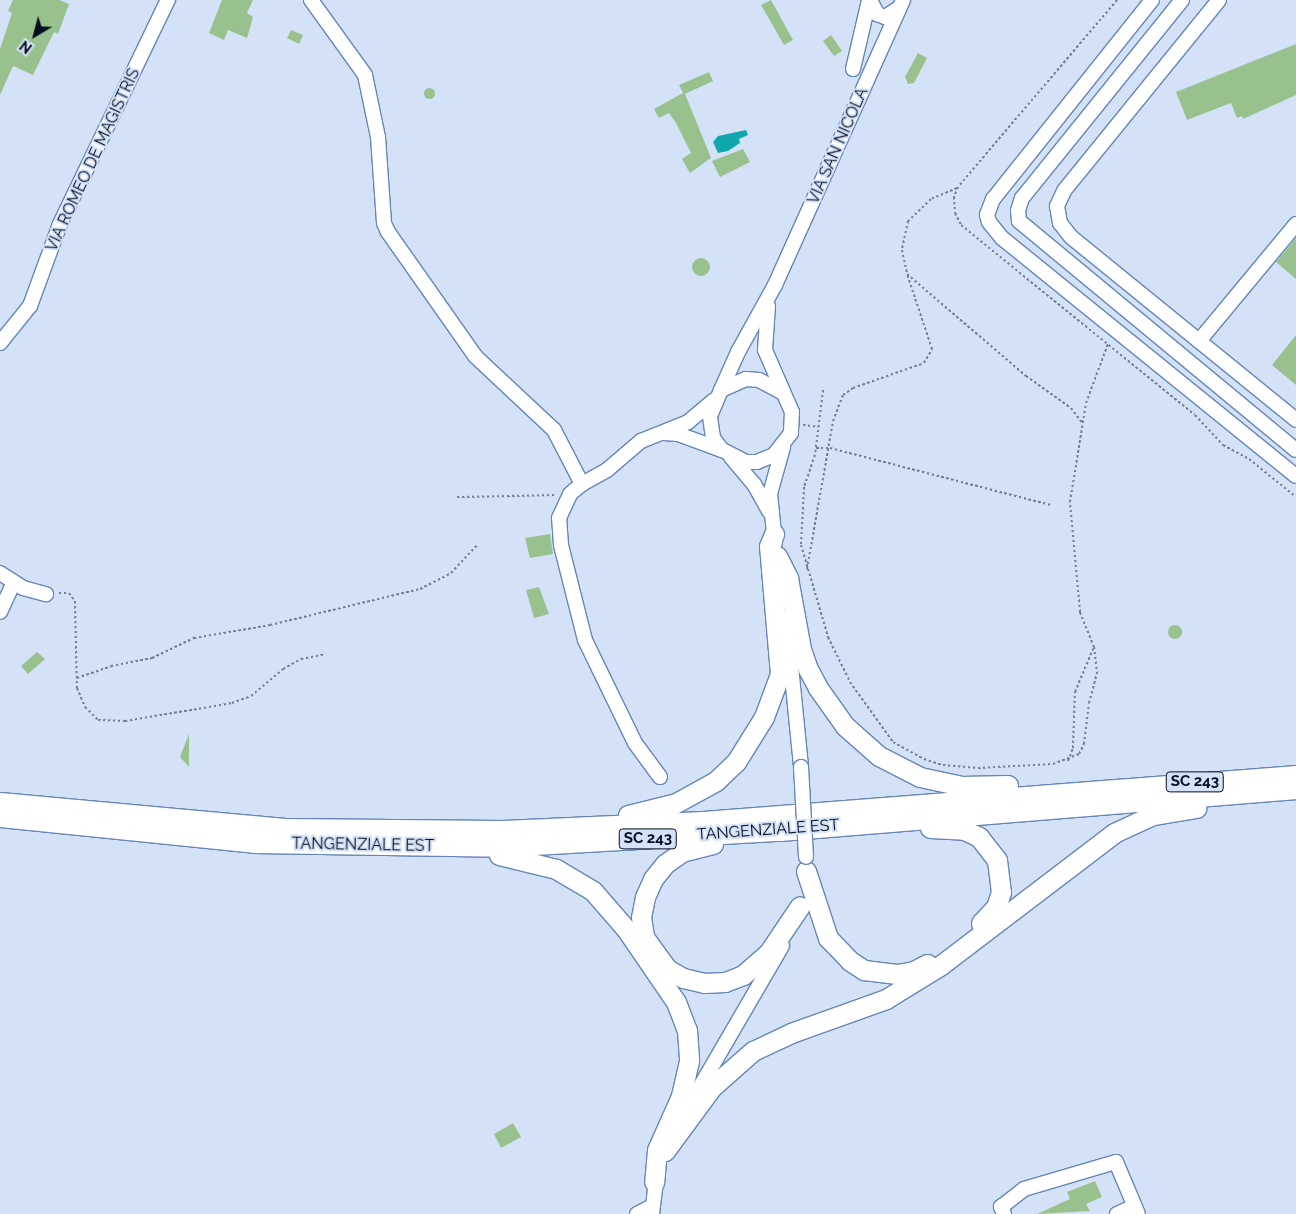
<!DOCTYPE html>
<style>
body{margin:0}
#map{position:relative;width:1296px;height:1214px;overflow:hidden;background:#d4e2f8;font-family:Raleway,sans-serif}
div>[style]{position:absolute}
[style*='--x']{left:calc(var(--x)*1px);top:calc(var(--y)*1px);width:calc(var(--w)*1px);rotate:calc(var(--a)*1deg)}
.water>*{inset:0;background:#10a7ac}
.building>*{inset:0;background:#98c18d}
.round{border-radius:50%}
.path>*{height:2px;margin-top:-1px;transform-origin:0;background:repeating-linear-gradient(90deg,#717d91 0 2.5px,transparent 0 5px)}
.roads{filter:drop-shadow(1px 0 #6686b8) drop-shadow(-1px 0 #6686b8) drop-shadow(0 1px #6686b8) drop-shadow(0 -1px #6686b8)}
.minor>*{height:14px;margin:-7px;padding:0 7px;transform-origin:7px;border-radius:7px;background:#fff}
.highway>*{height:19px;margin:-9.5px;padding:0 9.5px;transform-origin:9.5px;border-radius:9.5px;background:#fff}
.bridges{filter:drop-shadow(1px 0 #6686b8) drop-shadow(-1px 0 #6686b8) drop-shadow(0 1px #6686b8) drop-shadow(0 -1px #6686b8)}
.minor-bridge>*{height:14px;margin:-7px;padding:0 7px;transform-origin:7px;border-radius:7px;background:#fff}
span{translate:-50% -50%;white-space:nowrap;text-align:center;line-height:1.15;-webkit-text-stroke:4px #d4e2f8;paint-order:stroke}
.shield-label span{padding:1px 4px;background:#d4e2f8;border:1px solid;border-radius:4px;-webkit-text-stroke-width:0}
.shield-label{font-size:15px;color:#040d20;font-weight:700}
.street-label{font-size:16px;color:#040d20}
.north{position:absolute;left:10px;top:10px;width:50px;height:50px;-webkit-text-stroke:4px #d4e2f8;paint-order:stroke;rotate:217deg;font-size:14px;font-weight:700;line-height:20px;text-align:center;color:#040d20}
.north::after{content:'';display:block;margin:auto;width:18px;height:22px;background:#040d20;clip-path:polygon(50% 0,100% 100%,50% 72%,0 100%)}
</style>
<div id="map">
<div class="water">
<div style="clip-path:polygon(746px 130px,748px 135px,739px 139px,740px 143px,728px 151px,718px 153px,713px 142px,718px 136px)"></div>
</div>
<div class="building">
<div style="clip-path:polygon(13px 0,59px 0,69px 4px,58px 34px,54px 32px,33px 75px,13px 66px,0 95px,0 49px,12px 13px,8px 11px)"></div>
<div style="clip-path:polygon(222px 0,253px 0,247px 13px,253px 17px,247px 38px,228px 30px,224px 40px,209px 33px)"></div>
<div style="clip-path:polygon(771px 0,793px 40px,784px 45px,761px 5px)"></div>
<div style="clip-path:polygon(291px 30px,303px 35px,299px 44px,287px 38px)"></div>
<div style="clip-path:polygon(831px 35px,842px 51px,834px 56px,823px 41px)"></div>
<div style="clip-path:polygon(1296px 44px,1296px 95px,1243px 119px,1242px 116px,1237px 118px,1231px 103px,1187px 120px,1176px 92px)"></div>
<div style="clip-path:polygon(918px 53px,927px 58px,914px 83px,908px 84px,905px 77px)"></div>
<div style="clip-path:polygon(709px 72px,713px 81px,685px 94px,711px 158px,690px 173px,682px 159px,691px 153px,676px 123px,669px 113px,659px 118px,654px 109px,683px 93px,679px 85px)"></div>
<div class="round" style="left:423.5px;top:87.5px;width:11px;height:11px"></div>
<div style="clip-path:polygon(743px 149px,750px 162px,720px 177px,712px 161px)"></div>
<div style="clip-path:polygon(1296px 238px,1296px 279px,1276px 262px)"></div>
<div class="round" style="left:692px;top:258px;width:18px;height:18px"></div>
<div style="clip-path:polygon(1296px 335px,1296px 385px,1272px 365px)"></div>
<div style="clip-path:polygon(550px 534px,553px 554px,530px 558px,525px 538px)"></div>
<div style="clip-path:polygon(539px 587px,549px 614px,534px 618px,526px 590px)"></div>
<div class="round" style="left:1168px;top:625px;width:14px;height:14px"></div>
<div style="clip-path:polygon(37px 652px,45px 659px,28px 674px,21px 666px)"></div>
<div style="clip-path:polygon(189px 734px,189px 767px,180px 757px)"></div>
<div style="clip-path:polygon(513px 1123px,521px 1137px,501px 1148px,494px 1134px)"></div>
<div style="clip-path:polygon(1095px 1181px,1102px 1197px,1086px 1204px,1090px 1211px,1037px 1214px,1070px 1199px,1067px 1192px)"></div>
</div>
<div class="path">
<div style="--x:1117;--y:0;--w:245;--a:130.4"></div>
<div style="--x:958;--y:187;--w:11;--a:112"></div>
<div style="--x:954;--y:197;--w:16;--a:86"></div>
<div style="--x:955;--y:213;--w:13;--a:63"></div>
<div style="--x:961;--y:225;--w:301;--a:39.1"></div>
<div style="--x:1195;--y:415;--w:41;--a:47"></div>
<div style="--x:1223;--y:445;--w:30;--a:28"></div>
<div style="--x:1249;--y:459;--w:60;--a:39"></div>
<div style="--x:957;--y:188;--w:28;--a:157"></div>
<div style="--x:931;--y:199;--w:32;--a:136"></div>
<div style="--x:908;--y:221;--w:30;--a:102"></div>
<div style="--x:902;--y:250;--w:25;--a:78"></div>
<div style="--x:907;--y:274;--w:157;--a:40.6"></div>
<div style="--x:1026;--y:376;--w:55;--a:35.4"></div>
<div style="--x:1071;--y:408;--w:20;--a:53"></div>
<div style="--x:823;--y:390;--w:65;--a:97"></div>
<div style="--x:815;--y:455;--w:34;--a:109"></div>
<div style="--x:804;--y:487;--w:58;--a:93"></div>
<div style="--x:801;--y:545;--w:96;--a:73.6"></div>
<div style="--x:828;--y:637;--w:50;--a:63.9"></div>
<div style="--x:850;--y:682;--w:74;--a:54.4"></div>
<div style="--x:893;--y:742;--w:35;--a:29"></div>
<div style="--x:924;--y:759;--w:20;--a:18"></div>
<div style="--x:943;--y:765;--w:35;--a:5"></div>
<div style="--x:978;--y:768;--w:75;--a:-3.1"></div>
<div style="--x:1053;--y:764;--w:28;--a:-21"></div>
<div style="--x:1079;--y:754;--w:11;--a:-63"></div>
<div style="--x:1084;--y:744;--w:41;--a:-83"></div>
<div style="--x:1089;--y:703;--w:30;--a:-75"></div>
<div style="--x:1097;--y:674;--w:27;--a:-96"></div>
<div style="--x:1094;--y:647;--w:38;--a:-112"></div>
<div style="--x:1080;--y:612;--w:110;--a:-95.2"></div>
<div style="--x:1070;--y:502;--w:100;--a:-80.8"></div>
<div style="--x:1086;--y:403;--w:63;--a:-69.6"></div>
<div style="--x:803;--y:425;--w:16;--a:7"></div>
<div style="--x:816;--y:448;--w:14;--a:0"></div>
<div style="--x:830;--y:448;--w:228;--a:14.5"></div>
<div style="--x:457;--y:497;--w:98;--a:-1.2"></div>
<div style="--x:807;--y:569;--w:150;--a:-80"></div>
<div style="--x:833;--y:421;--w:28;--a:-69"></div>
<div style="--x:843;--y:395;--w:12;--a:-35"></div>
<div style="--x:853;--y:388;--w:75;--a:-19.4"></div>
<div style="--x:924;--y:363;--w:16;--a:-60"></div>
<div style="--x:932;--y:349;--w:79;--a:-108.4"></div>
<div style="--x:59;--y:593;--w:10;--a:0"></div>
<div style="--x:69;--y:593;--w:10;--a:53"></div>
<div style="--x:75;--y:601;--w:87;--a:88.7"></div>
<div style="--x:77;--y:688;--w:21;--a:67"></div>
<div style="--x:85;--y:707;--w:18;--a:45"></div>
<div style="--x:98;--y:720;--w:27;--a:2"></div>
<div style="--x:125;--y:721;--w:109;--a:-9.5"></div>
<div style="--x:232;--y:703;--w:20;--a:-20"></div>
<div style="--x:251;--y:696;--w:42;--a:-40.2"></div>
<div style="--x:283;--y:669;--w:21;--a:-29"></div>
<div style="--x:301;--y:659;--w:25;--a:-11"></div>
<div style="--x:77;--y:678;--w:36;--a:-19"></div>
<div style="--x:111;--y:666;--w:42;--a:-11"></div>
<div style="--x:152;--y:658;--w:47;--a:-25.5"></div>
<div style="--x:194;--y:638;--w:77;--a:-9.7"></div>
<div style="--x:270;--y:625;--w:154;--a:-13.5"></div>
<div style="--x:420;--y:589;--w:35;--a:-27"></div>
<div style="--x:451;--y:573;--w:40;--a:-47"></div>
<div style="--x:1068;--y:761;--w:14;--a:-69"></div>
<div style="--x:1073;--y:748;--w:56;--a:-88"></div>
<div style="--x:1075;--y:692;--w:47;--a:-67.3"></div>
</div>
<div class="roads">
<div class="minor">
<div style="--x:311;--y:0;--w:92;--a:54.2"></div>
<div style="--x:365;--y:75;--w:63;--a:78.2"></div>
<div style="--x:378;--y:137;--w:86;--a:86"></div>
<div style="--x:384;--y:223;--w:10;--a:66"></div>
<div style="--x:388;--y:232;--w:151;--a:54.9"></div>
<div style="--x:475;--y:356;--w:108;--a:43.1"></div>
<div style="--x:554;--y:430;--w:61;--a:62.6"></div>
<div style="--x:870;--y:0;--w:16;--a:63"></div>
<div style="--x:877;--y:14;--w:9;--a:21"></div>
<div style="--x:885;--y:17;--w:17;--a:-33"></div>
<div style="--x:1152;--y:0;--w:255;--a:128.6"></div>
<div style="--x:993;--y:199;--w:17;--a:111"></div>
<div style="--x:987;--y:215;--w:7;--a:74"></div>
<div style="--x:989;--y:222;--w:21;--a:51"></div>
<div style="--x:1002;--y:238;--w:378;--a:39"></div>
<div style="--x:1182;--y:0;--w:255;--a:128.9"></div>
<div style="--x:1022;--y:198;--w:13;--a:108"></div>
<div style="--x:1018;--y:210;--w:11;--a:85"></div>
<div style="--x:1019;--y:221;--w:359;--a:39.6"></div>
<div style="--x:1219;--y:0;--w:246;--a:129.1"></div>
<div style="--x:1064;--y:191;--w:17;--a:115"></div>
<div style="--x:1057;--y:206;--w:17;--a:80"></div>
<div style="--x:1060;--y:223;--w:18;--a:52"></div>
<div style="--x:1071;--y:237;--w:290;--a:39.1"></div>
<div style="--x:853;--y:69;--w:71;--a:-76.9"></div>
<div style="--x:768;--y:306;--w:44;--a:93.9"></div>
<div style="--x:765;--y:350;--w:68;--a:66.5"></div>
<div style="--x:792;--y:412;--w:21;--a:93"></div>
<div style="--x:791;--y:433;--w:28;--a:128"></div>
<div style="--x:774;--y:455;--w:18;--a:158"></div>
<div style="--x:757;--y:462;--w:11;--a:180"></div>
<div style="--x:746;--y:462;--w:27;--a:-153"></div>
<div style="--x:722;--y:450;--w:15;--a:-127"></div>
<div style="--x:713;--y:438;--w:22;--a:-98"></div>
<div style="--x:710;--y:416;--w:28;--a:-67"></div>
<div style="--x:721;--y:390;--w:27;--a:-24"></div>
<div style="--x:746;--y:379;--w:13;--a:4"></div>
<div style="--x:759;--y:380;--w:24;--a:28"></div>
<div style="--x:1199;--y:341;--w:152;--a:-50.3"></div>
<div style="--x:0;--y:343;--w:48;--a:-51"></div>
<div style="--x:30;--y:306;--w:87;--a:-69.9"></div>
<div style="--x:60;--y:224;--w:249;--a:-64.3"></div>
<div style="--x:721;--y:390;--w:42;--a:-65.9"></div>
<div style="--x:738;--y:352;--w:77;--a:-61.1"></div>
<div style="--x:775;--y:285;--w:312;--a:-65.8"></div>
<div style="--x:664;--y:433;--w:14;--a:4"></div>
<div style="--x:678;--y:434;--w:47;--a:20"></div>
<div style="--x:731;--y:457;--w:35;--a:50"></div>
<div style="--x:754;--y:484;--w:31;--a:61"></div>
<div style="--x:775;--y:543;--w:49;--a:-95.8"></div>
<div style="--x:770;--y:494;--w:49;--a:-74.5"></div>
<div style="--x:0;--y:573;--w:27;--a:33"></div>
<div style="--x:23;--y:588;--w:24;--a:15"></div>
<div style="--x:0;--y:612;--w:31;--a:-65"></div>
<div style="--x:786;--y:616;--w:152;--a:84.3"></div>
<div style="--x:660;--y:777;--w:42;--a:-126.3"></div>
<div style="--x:635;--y:743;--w:114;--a:-115.9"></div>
<div style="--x:585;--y:640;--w:98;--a:-104.2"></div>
<div style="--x:561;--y:545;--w:27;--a:-94"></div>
<div style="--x:559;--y:518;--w:26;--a:-65"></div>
<div style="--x:570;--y:494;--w:16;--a:-40"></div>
<div style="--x:582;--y:484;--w:29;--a:-29"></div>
<div style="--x:607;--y:470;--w:45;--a:-40.5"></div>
<div style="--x:641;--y:441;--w:51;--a:-22"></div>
<div style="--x:688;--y:422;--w:34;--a:-40"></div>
<div style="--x:690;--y:1104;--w:183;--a:-59.8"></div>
<div style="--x:637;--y:1214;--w:16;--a:-27"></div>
<div style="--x:652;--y:1214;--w:41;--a:-83"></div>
<div style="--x:1004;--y:1214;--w:8;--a:-113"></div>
<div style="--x:1001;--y:1207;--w:29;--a:-38"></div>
<div style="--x:1024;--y:1189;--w:96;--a:-16.4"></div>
<div style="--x:1116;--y:1162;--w:56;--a:67.1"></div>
<div style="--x:1117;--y:1214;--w:19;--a:-25"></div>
</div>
<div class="highway">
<div style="--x:777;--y:556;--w:25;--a:63"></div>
<div style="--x:788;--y:578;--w:72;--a:79.6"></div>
<div style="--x:801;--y:649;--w:21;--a:71"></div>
<div style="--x:808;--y:669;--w:21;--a:62"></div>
<div style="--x:818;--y:688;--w:47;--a:54.6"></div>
<div style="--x:845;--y:726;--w:45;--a:41.4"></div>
<div style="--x:879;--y:756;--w:46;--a:27.1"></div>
<div style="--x:920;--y:777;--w:43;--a:12.1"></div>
<div style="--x:962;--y:786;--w:46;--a:-1.2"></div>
<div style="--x:0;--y:802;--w:286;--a:5.2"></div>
<div style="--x:285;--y:828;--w:218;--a:0.5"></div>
<div style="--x:503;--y:830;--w:200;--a:-2.6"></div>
<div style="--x:703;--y:821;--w:595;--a:-4.44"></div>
<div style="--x:628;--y:815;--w:49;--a:-14"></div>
<div style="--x:676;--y:803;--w:46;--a:-28.8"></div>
<div style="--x:716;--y:781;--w:28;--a:-44"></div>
<div style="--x:736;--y:762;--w:53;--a:-58.1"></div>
<div style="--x:764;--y:717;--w:46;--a:-69.6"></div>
<div style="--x:780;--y:674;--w:128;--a:-94.9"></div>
<div style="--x:769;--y:546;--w:13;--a:-67"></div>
<div style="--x:0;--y:817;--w:255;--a:5.8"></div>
<div style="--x:254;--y:843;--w:246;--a:0.9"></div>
<div style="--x:500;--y:847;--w:280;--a:-3.3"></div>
<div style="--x:780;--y:831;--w:518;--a:-4.65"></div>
<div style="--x:930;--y:828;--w:34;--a:3"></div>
<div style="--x:964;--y:830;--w:17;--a:25"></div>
<div style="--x:979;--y:837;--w:29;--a:52"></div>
<div style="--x:997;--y:860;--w:32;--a:83"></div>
<div style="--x:1001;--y:892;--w:16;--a:108"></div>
<div style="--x:996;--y:907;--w:22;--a:133"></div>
<div style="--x:713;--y:844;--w:32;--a:166"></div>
<div style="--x:682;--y:852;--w:21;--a:145"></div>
<div style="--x:665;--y:864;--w:19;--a:129"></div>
<div style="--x:653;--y:879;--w:20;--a:114"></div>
<div style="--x:645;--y:897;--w:20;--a:101"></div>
<div style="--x:641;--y:917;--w:20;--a:81"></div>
<div style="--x:644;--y:937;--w:39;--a:54"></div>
<div style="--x:667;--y:969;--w:18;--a:29"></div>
<div style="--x:683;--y:978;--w:22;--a:13"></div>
<div style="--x:704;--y:983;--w:21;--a:-3"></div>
<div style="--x:725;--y:982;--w:19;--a:-21"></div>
<div style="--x:743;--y:975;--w:35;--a:-41"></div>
<div style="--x:769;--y:952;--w:55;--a:-56"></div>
<div style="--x:499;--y:855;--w:59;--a:13.8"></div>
<div style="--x:556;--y:869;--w:43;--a:30.7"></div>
<div style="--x:593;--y:891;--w:50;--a:49"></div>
<div style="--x:626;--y:929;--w:88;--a:55.6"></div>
<div style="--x:676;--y:1002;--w:30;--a:69"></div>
<div style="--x:687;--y:1030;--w:31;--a:86"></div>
<div style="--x:689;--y:1061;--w:36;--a:103"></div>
<div style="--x:681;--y:1096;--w:59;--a:114"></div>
<div style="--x:657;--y:1150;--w:32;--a:95"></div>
<div style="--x:806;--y:871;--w:71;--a:71.8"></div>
<div style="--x:828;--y:938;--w:32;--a:46"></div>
<div style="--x:850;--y:961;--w:17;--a:33"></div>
<div style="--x:864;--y:970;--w:33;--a:7"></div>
<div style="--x:897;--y:974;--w:17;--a:-10"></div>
<div style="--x:914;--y:971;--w:15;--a:-28"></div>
<div style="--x:665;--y:1151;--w:79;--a:-53.7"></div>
<div style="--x:712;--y:1087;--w:55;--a:-41.3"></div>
<div style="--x:753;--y:1051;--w:42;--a:-25.3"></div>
<div style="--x:791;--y:1033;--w:101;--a:-19.7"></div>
<div style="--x:886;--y:999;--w:65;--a:-31.7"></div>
<div style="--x:941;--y:965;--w:218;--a:-37.3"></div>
<div style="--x:1114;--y:833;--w:43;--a:-24.8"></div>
<div style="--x:1153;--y:815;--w:44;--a:-9.2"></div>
</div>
</div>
<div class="bridges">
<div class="minor-bridge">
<div style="--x:801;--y:767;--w:90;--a:86.8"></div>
</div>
</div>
<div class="shield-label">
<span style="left:1195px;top:782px">SC 243</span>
<span style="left:648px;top:839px">SC 243</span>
</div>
<div class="street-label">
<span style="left:838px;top:146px;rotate:-66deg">VIA SAN NICOLA</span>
<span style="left:93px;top:160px;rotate:-65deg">VIA ROMEO DE MAGISTRIS</span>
<span style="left:768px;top:830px;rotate:-4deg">TANGENZIALE EST</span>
<span style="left:363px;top:845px;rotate:1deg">TANGENZIALE EST</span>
</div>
<div class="north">N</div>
</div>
